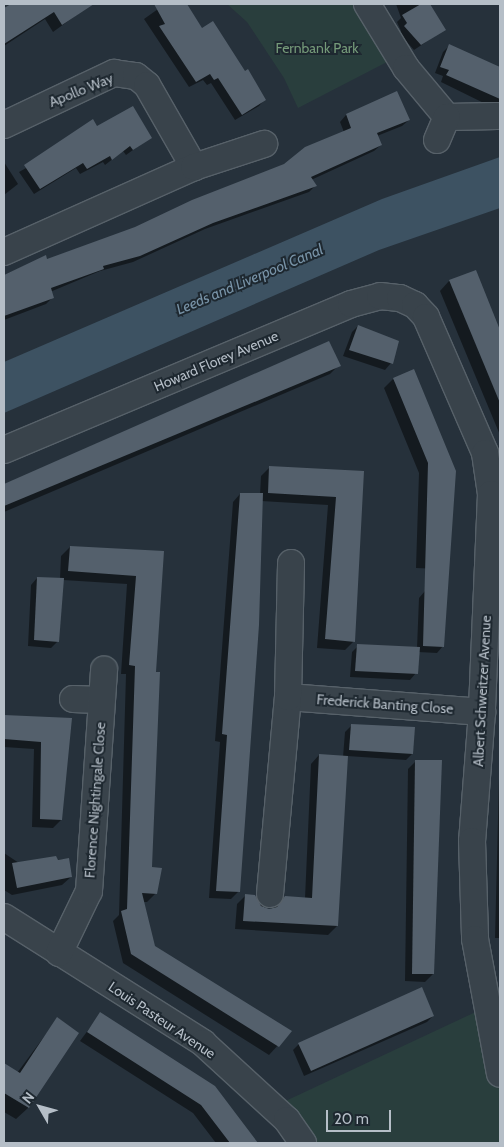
<!DOCTYPE html>
<style>
body{margin:0}
#map{position:relative;width:504px;height:1147px;overflow:hidden;background:#26313b;font-family:Cabin,sans-serif}
div>[style]{position:absolute}
[style*='--x']{left:calc(var(--x)*1px);top:calc(var(--y)*1px);width:calc(var(--w)*1px);rotate:calc(var(--a)*1deg)}
.green>*{inset:0;background:#293e3d}
.water>*{inset:0;background:#3d5262}
.shadow>*{inset:0;background:#0007}
.building>*{inset:0;background:#54606c}
.roads{filter:drop-shadow(1px 0 #576169) drop-shadow(-1px 0 #576169) drop-shadow(0 1px #576169) drop-shadow(0 -1px #576169)}
.minor>*{height:26px;margin:-13px;padding:0 13px;transform-origin:13px;border-radius:13px;background:#39434b}
span{translate:-50% -50%;white-space:nowrap;text-align:center;line-height:1.15;-webkit-text-stroke:4px #1e2830;paint-order:stroke}
.park-label{font-size:14px;color:#759a79}
.street-label{font-size:14px;color:#b5bec7}
.water-label{font-size:15px;color:#7893a7;font-style:italic}
.frame{position:absolute;inset:0;border:5px solid #b5bec7;pointer-events:none}
.north{position:absolute;left:15px;top:1082px;width:50px;height:50px;-webkit-text-stroke:4px #1e2830;paint-order:stroke;rotate:308deg;font-size:14px;font-weight:700;line-height:20px;text-align:center;color:#b5bec7}
.north::after{content:'';display:block;margin:auto;width:18px;height:22px;background:#b5bec7;clip-path:polygon(50% 0,100% 100%,50% 72%,0 100%)}
.scale{position:absolute;left:326px;top:1110px;width:65px;height:22px;box-sizing:border-box;border:2px solid #b5bec7;border-top:0;padding-left:6px;font-size:15px;line-height:18px;white-space:nowrap;color:#b5bec7;-webkit-text-stroke:4px #1e2830;paint-order:stroke}
</style>
<div id="map">
<div class="green">
<div style="clip-path:polygon(227px 4px,355px 4px,387px 62px,298px 108px,284px 78px,247px 22px)"></div>
<div style="clip-path:polygon(482px 1009px,500px 1091px,500px 1143px,310px 1143px,277px 1105px)"></div>
</div>
<div class="water">
<div style="clip-path:polygon(500px 157px,500px 208px,379px 250px,4px 413px,4px 362px,382px 199px)"></div>
</div>
<div class="shadow">
<div style="clip-path:polygon(14px 4px,88px 4px,89px 6px,53px 32px,45px 19px,4px 46px,4px 10px)"></div>
<div style="clip-path:polygon(165px 4px,186px 4px,202px 30px,244px 73px,265px 99px,259px 106px,235px 120px,211px 83px,207px 85px,203px 80px,189px 87px,144px 19px)"></div>
<div style="clip-path:polygon(396px 4px,428px 4px,444px 30px,414px 50px,399px 33px,401px 31px,397px 22px,401px 18px)"></div>
<div style="clip-path:polygon(449px 46px,500px 73px,500px 111px,441px 82px,443px 76px,435px 73px,443px 52px)"></div>
<div style="clip-path:polygon(346px 115px,409px 120px,402px 126px,377px 136px,381px 145px,374px 151px,311px 180px,315px 186px,309px 192px,205px 229px,133px 262px,100px 271px,50px 292px,52px 298px,46px 304px,4px 320px,4px 275px,45px 257px,46px 260px,135px 228px,284px 165px,344px 132px,340px 122px)"></div>
<div style="clip-path:polygon(97px 128px,151px 137px,126px 155px,123px 151px,105px 165px,103px 162px,80px 174px,76px 168px,34px 194px,19px 172px)"></div>
<div style="clip-path:polygon(4px 162px,18px 184px,4px 195px)"></div>
<div style="clip-path:polygon(475px 272px,500px 333px,500px 435px,440px 291px,449px 281px)"></div>
<div style="clip-path:polygon(358px 326px,391px 363px,385px 370px,343px 356px,352px 332px)"></div>
<div style="clip-path:polygon(328px 343px,339px 365px,330px 374px,4px 512px,4px 485px)"></div>
<div style="clip-path:polygon(393px 379px,454px 471px,440px 569px,416px 568px,419px 473px,384px 388px)"></div>
<div style="clip-path:polygon(269px 468px,362px 472px,354px 641px,345px 650px,317px 648px,328px 505px,261px 501px,239px 891px,231px 899px,209px 898px,220px 742px,215px 741px,233px 502px,240px 494px,260px 495px,261px 476px)"></div>
<div style="clip-path:polygon(70px 547px,163px 552px,155px 673px,151px 868px,156px 893px,147px 902px,143px 902px,154px 947px,291px 1031px,269px 1055px,123px 963px,113px 921px,119px 915px,126px 674px,121px 674px,127px 584px,63px 580px,58px 641px,51px 648px,28px 646px,31px 585px,37px 578px,60px 579px,61px 556px)"></div>
<div style="clip-path:polygon(425px 591px,443px 646px,437px 653px,418px 652px,416px 673px,410px 680px,350px 677px,352px 652px,358px 646px,417px 648px,419px 598px)"></div>
<div style="clip-path:polygon(4px 716px,70px 720px,61px 820px,53px 828px,32px 827px,34px 749px,4px 747px)"></div>
<div style="clip-path:polygon(352px 725px,412px 754px,406px 760px,347px 756px,337px 926px,328px 935px,235px 929px,237px 904px,246px 895px,269px 910px,285px 897px,305px 898px,311px 764px,319px 755px,343px 757px,345px 732px)"></div>
<div style="clip-path:polygon(500px 738px,500px 938px,495px 938px)"></div>
<div style="clip-path:polygon(416px 761px,433px 974px,425px 982px,405px 981px,408px 769px)"></div>
<div style="clip-path:polygon(4px 853px,19px 863px,68px 859px,71px 877px,62px 885px,12px 895px,4px 890px)"></div>
<div style="clip-path:polygon(100px 1014px,214px 1087px,257px 1143px,216px 1143px,193px 1113px,80px 1041px)"></div>
<div style="clip-path:polygon(433px 1016px,427px 1022px,304px 1076px,293px 1050px,299px 1044px)"></div>
<div style="clip-path:polygon(58px 1018px,77px 1033px,28px 1108px,16px 1119px,4px 1112px,4px 1065px,17px 1073px)"></div>
</div>
<div class="building">
<div style="clip-path:polygon(11px 4px,94px 4px,62px 25px,54px 12px,4px 44px,4px 8px)"></div>
<div style="clip-path:polygon(154px 4px,187px 4px,202px 28px,213px 21px,245px 71px,248px 69px,266px 100px,242px 115px,218px 78px,214px 80px,210px 74px,196px 82px,159px 26px,165px 24px)"></div>
<div style="clip-path:polygon(421px 4px,430px 4px,446px 30px,421px 45px,404px 26px,407px 23px,402px 15px)"></div>
<div style="clip-path:polygon(449px 44px,500px 67px,500px 99px,446px 75px,449px 70px,440px 67px)"></div>
<div style="clip-path:polygon(397px 91px,410px 120px,377px 133px,382px 145px,311px 177px,317px 186px,213px 223px,140px 256px,103px 266px,104px 269px,51px 288px,54px 298px,4px 316px,4px 275px,46px 255px,47px 259px,135px 227px,192px 200px,284px 164px,305px 147px,351px 128px,346px 114px)"></div>
<div style="clip-path:polygon(133px 106px,152px 138px,133px 150px,130px 146px,112px 160px,110px 156px,87px 169px,83px 163px,40px 189px,24px 165px,93px 119px,97px 126px)"></div>
<div style="clip-path:polygon(476px 270px,500px 330px,500px 403px,449px 280px)"></div>
<div style="clip-path:polygon(358px 325px,399px 341px,393px 364px,349px 350px)"></div>
<div style="clip-path:polygon(329px 341px,341px 366px,4px 506px,4px 484px)"></div>
<div style="clip-path:polygon(414px 369px,456px 471px,444px 647px,423px 646px,428px 463px,393px 378px)"></div>
<div style="clip-path:polygon(269px 466px,364px 471px,355px 642px,325px 639px,336px 497px,268px 493px)"></div>
<div style="clip-path:polygon(240px 493px,263px 493px,259px 625px,240px 892px,216px 891px,227px 735px,222px 734px)"></div>
<div style="clip-path:polygon(70px 546px,164px 551px,156px 672px,160px 672px,152px 867px,162px 868px,157px 894px,142px 893px,155px 946px,292px 1031px,279px 1047px,131px 954px,121px 911px,127px 909px,135px 666px,129px 665px,136px 576px,68px 571px)"></div>
<div style="clip-path:polygon(37px 577px,64px 578px,59px 642px,34px 640px)"></div>
<div style="clip-path:polygon(357px 644px,420px 647px,418px 674px,355px 671px)"></div>
<div style="clip-path:polygon(4px 715px,72px 718px,62px 820px,40px 819px,41px 742px,4px 739px)"></div>
<div style="clip-path:polygon(351px 724px,415px 727px,413px 754px,349px 750px)"></div>
<div style="clip-path:polygon(319px 754px,348px 756px,338px 926px,243px 921px,245px 894px,255px 895px,261px 906px,269px 909px,277px 907px,285px 896px,312px 898px)"></div>
<div style="clip-path:polygon(415px 760px,442px 760px,434px 974px,412px 974px)"></div>
<div style="clip-path:polygon(56px 856px,58px 860px,69px 858px,72px 877px,17px 888px,12px 863px)"></div>
<div style="clip-path:polygon(422px 987px,434px 1016px,311px 1071px,298px 1043px)"></div>
<div style="clip-path:polygon(100px 1012px,215px 1086px,258px 1143px,230px 1143px,201px 1105px,87px 1032px)"></div>
<div style="clip-path:polygon(57px 1017px,79px 1033px,29px 1108px,4px 1093px,4px 1063px,20px 1073px)"></div>
</div>
<div class="roads">
<div class="minor">
<div style="--x:367;--y:4;--w:75;--a:58.6"></div>
<div style="--x:406;--y:68;--w:64;--a:50.1"></div>
<div style="--x:447;--y:117;--w:50;--a:-1.1"></div>
<div style="--x:4;--y:125;--w:122;--a:-25.3"></div>
<div style="--x:114;--y:73;--w:22;--a:8"></div>
<div style="--x:136;--y:76;--w:14;--a:39"></div>
<div style="--x:147;--y:85;--w:95;--a:60.2"></div>
<div style="--x:437;--y:140;--w:25;--a:-67"></div>
<div style="--x:4;--y:252;--w:208;--a:-24.1"></div>
<div style="--x:194;--y:167;--w:74;--a:-18.2"></div>
<div style="--x:4;--y:450;--w:376;--a:-22.8"></div>
<div style="--x:351;--y:304;--w:30;--a:-15"></div>
<div style="--x:380;--y:296;--w:20;--a:6"></div>
<div style="--x:400;--y:298;--w:17;--a:25"></div>
<div style="--x:415;--y:305;--w:16;--a:47"></div>
<div style="--x:426;--y:317;--w:148;--a:66.5"></div>
<div style="--x:485;--y:453;--w:41;--a:81.7"></div>
<div style="--x:491;--y:494;--w:218;--a:92.4"></div>
<div style="--x:482;--y:712;--w:129;--a:94.4"></div>
<div style="--x:472;--y:841;--w:98;--a:88.2"></div>
<div style="--x:475;--y:939;--w:137;--a:79.5"></div>
<div style="--x:288;--y:697;--w:195;--a:4.4"></div>
<div style="--x:73;--y:699;--w:28;--a:2"></div>
<div style="--x:270;--y:894;--w:198;--a:-84.8"></div>
<div style="--x:288;--y:697;--w:134;--a:-88.7"></div>
<div style="--x:4;--y:917;--w:236;--a:32.3"></div>
<div style="--x:203;--y:1043;--w:114;--a:42.5"></div>
<div style="--x:287;--y:1120;--w:28;--a:55"></div>
<div style="--x:59;--y:953;--w:69;--a:-64.2"></div>
<div style="--x:89;--y:891;--w:222;--a:-86.1"></div>
</div>
</div>
<div class="park-label">
<span style="left:317px;top:48px">Fernbank Park</span>
</div>
<div class="street-label">
<span style="left:81px;top:90px;rotate:-22deg">Apollo Way</span>
<span style="left:216px;top:361px;rotate:-23deg">Howard Florey Avenue</span>
<span style="left:482px;top:691px;rotate:-87deg">Albert Schweitzer Avenue</span>
<span style="left:385px;top:704px;rotate:4deg">Frederick Banting Close</span>
<span style="left:95px;top:800px;rotate:-86deg">Florence Nightingale Close</span>
<span style="left:162px;top:1020px;rotate:34deg">Louis Pasteur Avenue</span>
</div>
<div class="water-label">
<span style="left:250px;top:280px;rotate:-23deg">Leeds and Liverpool Canal</span>
</div>
<div class="frame"></div>
<div class="north">N</div>
<div class="scale">20 m</div>
</div>
